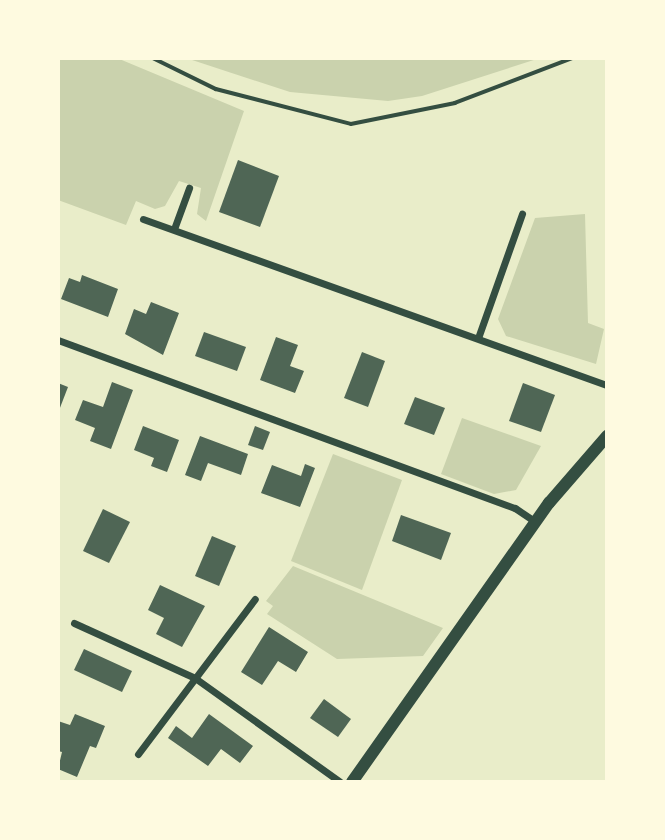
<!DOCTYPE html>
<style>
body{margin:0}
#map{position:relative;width:665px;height:840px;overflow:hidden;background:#e9edc9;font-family:Signika,sans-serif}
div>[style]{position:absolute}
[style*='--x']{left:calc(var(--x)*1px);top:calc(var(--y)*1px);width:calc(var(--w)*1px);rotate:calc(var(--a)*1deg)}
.green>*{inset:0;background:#cad2ad}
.building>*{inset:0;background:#4f6655}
.path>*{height:3.5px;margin:-1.75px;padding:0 1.75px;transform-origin:1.75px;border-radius:1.75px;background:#344e41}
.minor>*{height:7px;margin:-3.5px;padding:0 3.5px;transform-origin:3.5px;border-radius:3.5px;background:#344e41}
.tertiary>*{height:12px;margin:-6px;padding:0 6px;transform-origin:6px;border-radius:6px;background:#344e41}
span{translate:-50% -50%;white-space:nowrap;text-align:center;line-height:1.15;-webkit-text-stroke:5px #fefae0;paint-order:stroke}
.frame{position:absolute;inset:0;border:60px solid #fefae0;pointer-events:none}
</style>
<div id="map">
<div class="green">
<div style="clip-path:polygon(58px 58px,117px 58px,244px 111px,206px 221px,197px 214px,201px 188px,179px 181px,165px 206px,155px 209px,136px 201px,126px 225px,58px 200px)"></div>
<div style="clip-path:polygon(186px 58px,540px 58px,422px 96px,388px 101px,290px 92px)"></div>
<div style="clip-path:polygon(585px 214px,588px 323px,604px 329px,596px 364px,506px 336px,498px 319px,535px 218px)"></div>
<div style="clip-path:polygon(462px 418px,541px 446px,516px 490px,494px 494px,441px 474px)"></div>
<div style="clip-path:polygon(333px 454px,402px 480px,362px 590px,291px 561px)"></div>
<div style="clip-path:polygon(293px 566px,443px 628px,423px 656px,337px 659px,267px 614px,273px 606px,266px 601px)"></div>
</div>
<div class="building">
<div style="clip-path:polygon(238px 160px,279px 176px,260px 227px,219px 212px)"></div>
<div style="clip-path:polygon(82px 275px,118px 289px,108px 317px,61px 299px,69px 278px,80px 282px)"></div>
<div style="clip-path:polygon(151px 302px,179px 313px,163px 355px,125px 334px,134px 309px,146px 314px)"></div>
<div style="clip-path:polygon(204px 332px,246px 347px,237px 371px,195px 356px)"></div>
<div style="clip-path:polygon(276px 337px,298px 345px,290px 366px,304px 371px,295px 393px,260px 380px)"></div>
<div style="clip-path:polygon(362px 352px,385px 361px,368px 407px,344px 398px)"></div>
<div style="clip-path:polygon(112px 382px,133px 390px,111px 449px,90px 441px,95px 428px,75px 420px,83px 400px,103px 407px)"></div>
<div style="clip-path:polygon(58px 383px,68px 387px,58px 413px)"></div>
<div style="clip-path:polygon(523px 383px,555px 395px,541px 432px,509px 421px)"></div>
<div style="clip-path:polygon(415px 397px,445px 408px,434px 435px,404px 424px)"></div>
<div style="clip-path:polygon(143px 426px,179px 440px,167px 472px,151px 466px,154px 458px,134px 450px)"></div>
<div style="clip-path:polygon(255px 426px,270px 432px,263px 450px,248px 445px)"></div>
<div style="clip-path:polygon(200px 436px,248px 454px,241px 475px,208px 463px,201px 481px,185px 475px)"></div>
<div style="clip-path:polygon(305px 464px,315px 468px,300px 507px,261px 493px,272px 465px,301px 476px)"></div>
<div style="clip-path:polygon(103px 509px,130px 522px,109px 563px,83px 551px)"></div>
<div style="clip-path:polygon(401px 515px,451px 533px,441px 560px,392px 541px)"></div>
<div style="clip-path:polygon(212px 536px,236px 546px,219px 586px,195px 576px)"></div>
<div style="clip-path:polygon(160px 585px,205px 606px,182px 647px,156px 634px,164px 618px,148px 610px)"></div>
<div style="clip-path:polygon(269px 627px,308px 652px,296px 672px,278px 661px,262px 685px,241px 672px)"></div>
<div style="clip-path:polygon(84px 649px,132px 671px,122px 692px,74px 670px)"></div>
<div style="clip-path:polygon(324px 699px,351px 719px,338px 737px,310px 718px)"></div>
<div style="clip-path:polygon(75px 714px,105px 726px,96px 748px,90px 746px,77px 777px,58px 769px,62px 752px,58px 751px,58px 721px,70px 725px)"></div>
<div style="clip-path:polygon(209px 714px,253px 746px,240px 763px,221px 749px,208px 766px,168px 738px,176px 726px,192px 738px)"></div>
</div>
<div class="path">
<div style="--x:153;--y:58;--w:70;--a:26.2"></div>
<div style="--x:216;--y:89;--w:139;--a:14.5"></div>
<div style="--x:351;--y:124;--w:106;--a:-11.4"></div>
<div style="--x:455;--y:103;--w:125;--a:-21"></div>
</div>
<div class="minor">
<div style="--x:143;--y:219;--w:493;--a:19.7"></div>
<div style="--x:174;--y:229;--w:44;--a:-69.9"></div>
<div style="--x:478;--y:338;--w:132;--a:-70.5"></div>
<div style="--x:58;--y:340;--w:487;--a:20.2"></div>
<div style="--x:515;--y:508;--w:25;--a:34"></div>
<div style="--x:74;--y:623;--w:133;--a:24.4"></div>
<div style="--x:195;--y:678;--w:178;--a:35.6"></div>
<div style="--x:138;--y:754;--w:194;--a:-53"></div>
</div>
<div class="tertiary">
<div style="--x:352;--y:782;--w:342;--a:-54.8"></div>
<div style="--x:549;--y:503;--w:89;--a:-49.1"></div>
</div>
<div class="frame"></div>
</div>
